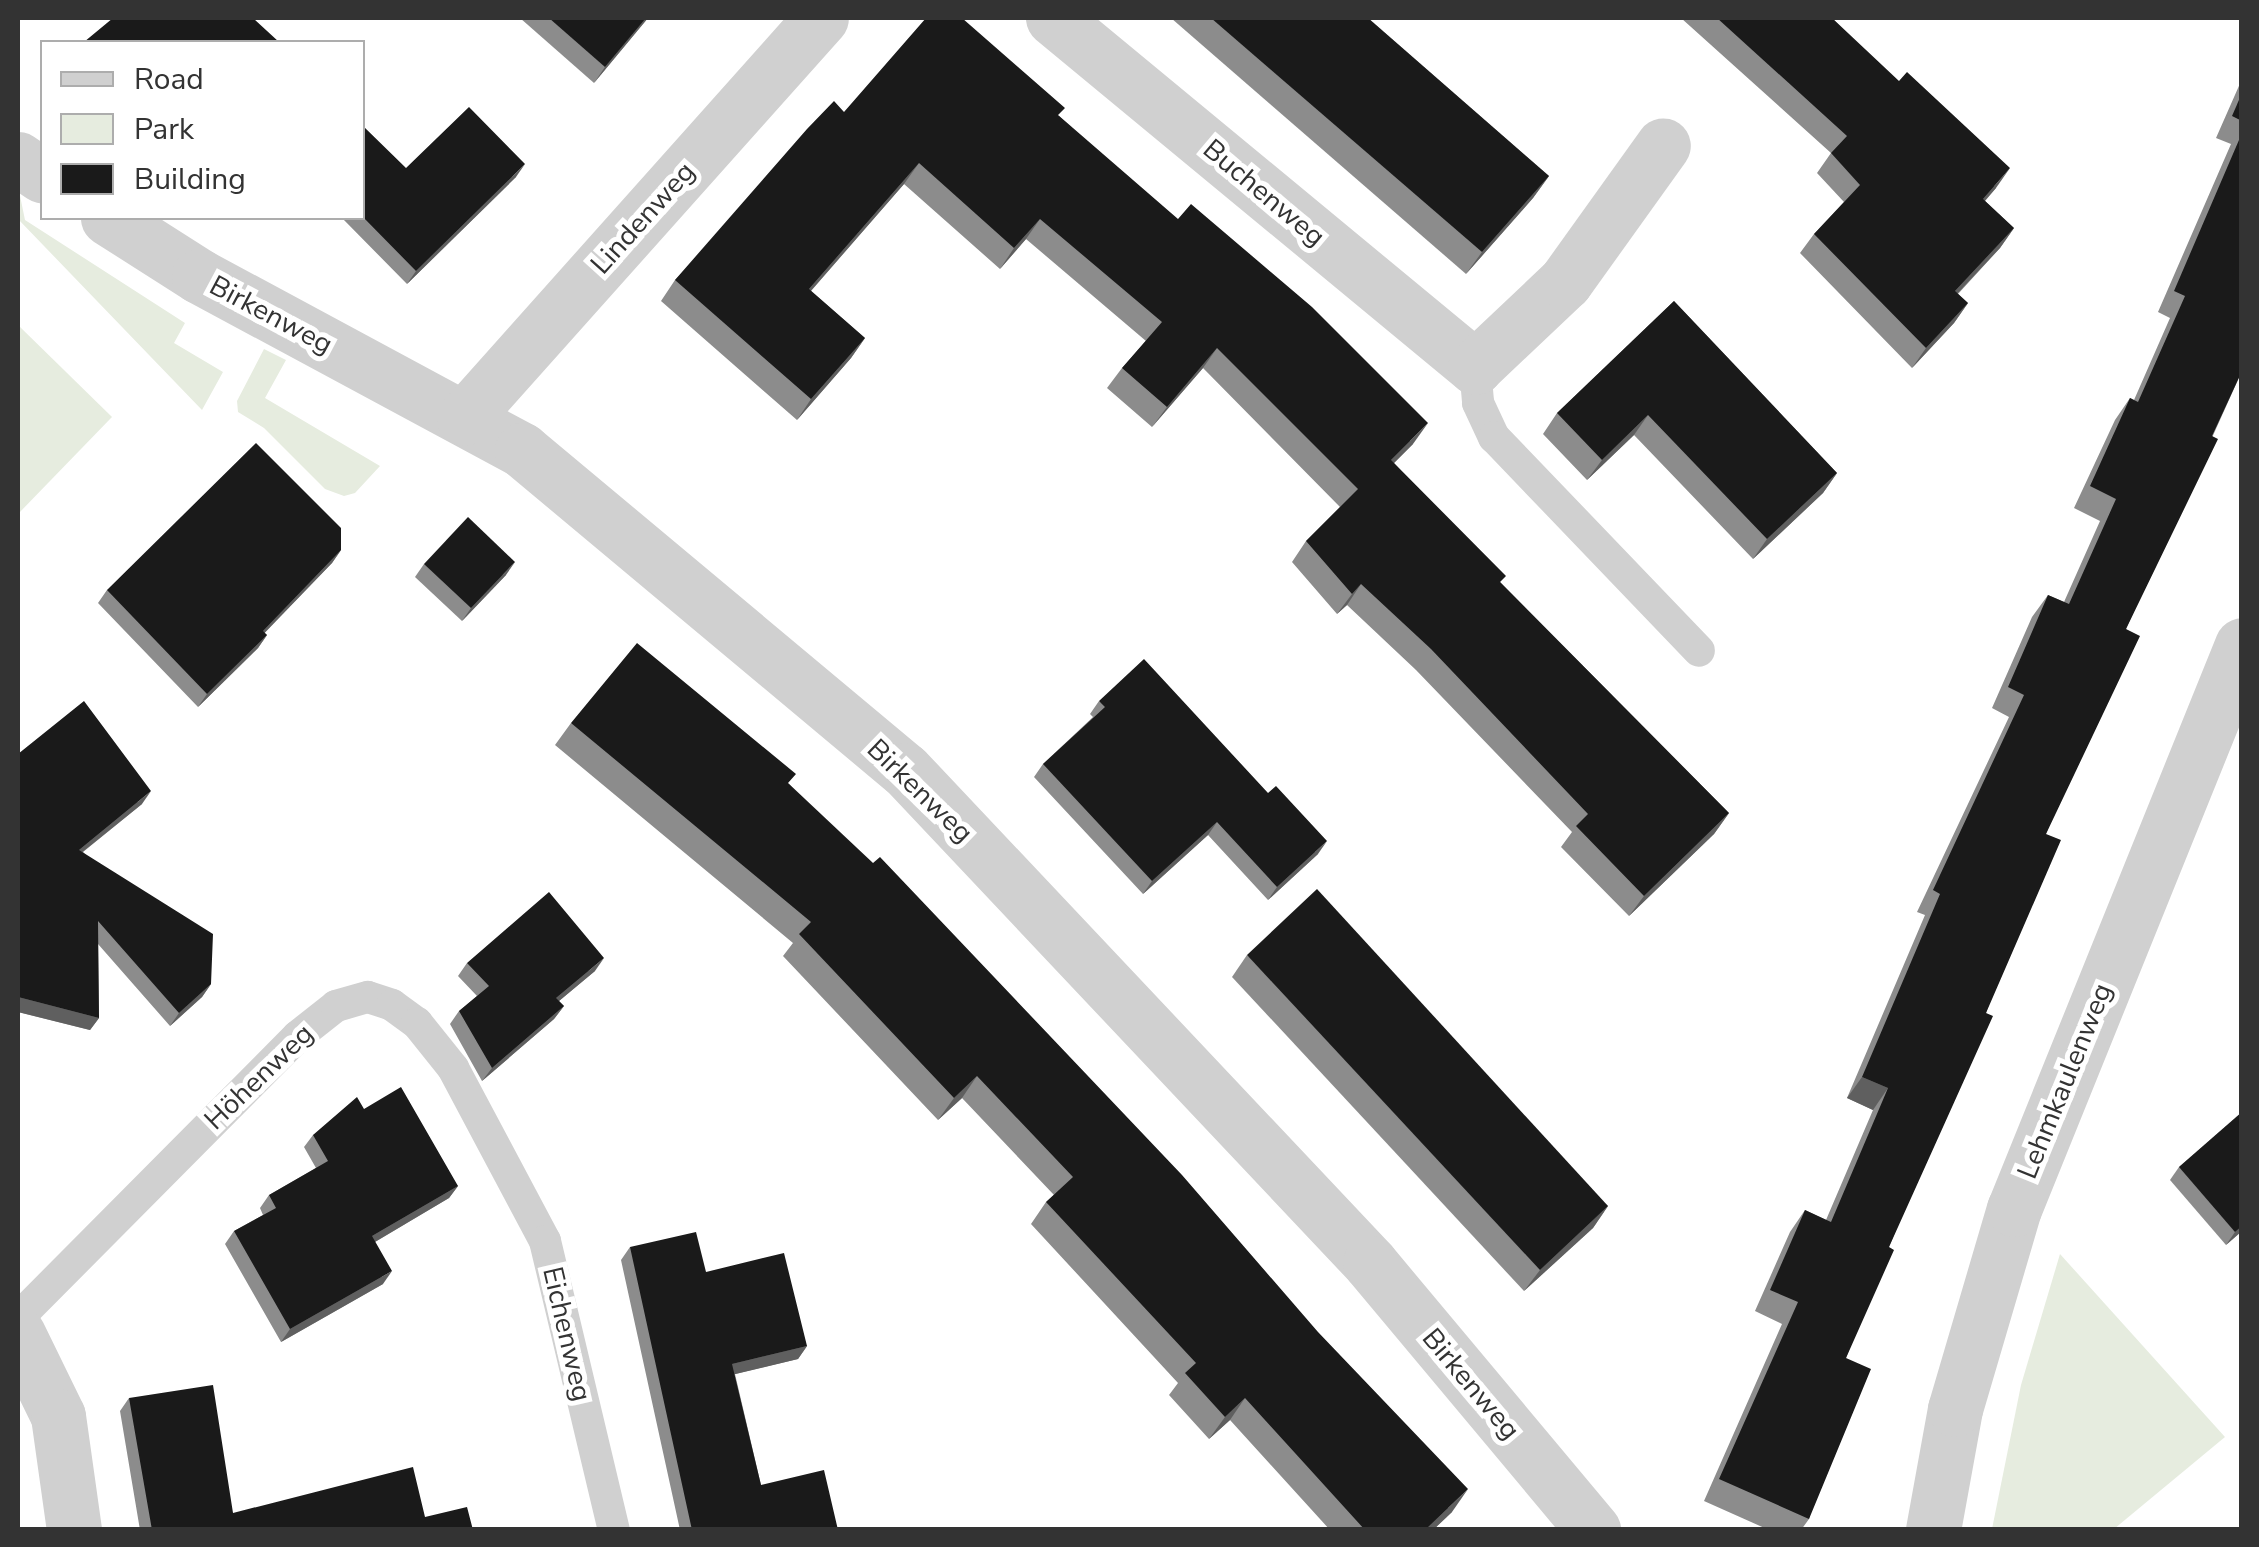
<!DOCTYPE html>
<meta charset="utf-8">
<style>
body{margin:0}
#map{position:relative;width:2259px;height:1547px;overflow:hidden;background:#fff;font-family:"Nunito Sans",sans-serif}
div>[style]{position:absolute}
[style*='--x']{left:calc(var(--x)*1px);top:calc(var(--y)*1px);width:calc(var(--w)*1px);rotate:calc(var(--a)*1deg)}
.green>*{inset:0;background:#e6ecdf}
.service>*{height:32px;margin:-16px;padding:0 16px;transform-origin:16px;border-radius:16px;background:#d0d0d0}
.minor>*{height:55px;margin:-27.5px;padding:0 27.5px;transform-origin:27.5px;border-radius:27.5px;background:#d0d0d0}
.wall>*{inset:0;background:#8c8c8c}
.shaded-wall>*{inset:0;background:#5f5f5f}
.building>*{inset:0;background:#1a1a1a}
span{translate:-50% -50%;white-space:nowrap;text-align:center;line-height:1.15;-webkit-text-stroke:10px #fff;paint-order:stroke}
.street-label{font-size:28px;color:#333}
.frame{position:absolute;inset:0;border:20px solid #333;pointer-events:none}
.legend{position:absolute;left:40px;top:40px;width:325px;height:180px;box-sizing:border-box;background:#fff;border:2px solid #adadad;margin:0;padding:12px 18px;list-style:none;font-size:30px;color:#333}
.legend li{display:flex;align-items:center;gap:20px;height:50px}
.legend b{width:50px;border:2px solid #adadad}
</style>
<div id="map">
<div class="green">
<div style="clip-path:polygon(18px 186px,25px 220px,185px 323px,174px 343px,223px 372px,202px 410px,18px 219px)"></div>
<div style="clip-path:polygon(18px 325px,112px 417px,18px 514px)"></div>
<div style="clip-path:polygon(264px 349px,286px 360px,265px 398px,380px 466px,355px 493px,344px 496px,325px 489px,264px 428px,238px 412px,237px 401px)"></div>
<div style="clip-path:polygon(2060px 1254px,2225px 1437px,2114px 1529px,1992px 1529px,2021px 1385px)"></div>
</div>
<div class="service">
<div style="--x:1475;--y:367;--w:36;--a:85"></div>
<div style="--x:1478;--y:403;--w:38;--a:65"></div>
<div style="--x:1494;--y:437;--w:296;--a:46.2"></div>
<div style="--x:18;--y:1318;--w:397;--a:-45.2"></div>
<div style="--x:298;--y:1036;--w:48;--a:-38.3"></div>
<div style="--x:336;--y:1006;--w:33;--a:-16"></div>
<div style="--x:368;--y:997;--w:25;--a:18"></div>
<div style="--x:392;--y:1005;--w:31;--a:36"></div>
<div style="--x:417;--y:1023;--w:58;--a:51.3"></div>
<div style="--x:453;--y:1068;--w:196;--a:62"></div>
<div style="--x:545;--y:1241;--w:297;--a:76.6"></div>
</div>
<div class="minor">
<div style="--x:1053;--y:18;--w:548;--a:39.59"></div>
<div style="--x:1475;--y:367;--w:124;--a:-43.4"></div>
<div style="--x:1565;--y:282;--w:168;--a:-54.4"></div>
<div style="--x:18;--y:159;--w:29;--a:34"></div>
<div style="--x:108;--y:218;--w:108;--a:32.5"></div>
<div style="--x:199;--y:276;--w:367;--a:28.3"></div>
<div style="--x:522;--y:450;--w:499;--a:39.9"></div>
<div style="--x:905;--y:770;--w:678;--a:46.67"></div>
<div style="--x:1370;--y:1263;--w:348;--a:50.1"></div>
<div style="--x:464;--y:418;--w:536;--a:-48.25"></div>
<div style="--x:18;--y:1334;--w:91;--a:64"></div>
<div style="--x:58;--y:1416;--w:115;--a:82"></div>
<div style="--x:1933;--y:1530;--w:123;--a:-79.7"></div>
<div style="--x:1955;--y:1409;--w:209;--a:-73.6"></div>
<div style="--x:2014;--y:1209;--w:608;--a:-67.99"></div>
</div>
<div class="wall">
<div style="clip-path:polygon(520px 18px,648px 18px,594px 83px)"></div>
<div style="clip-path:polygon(1171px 18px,1368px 18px,1549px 176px,1533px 198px,1466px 274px)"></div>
<div style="clip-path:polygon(1681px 18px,1832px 18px,1996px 188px,1985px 201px,2014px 228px,2000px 248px,1958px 294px,1968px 303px,1954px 323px,1912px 368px,1800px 253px,1814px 234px,1844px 202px,1817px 173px,1831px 153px)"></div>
<div style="clip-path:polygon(2242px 79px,2242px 371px,2126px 629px,2046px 834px,1986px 1013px,1889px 1247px,1846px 1358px,1809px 1519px,1801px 1530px,1769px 1530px,1704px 1501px,1782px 1324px,1755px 1311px,1790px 1232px,1805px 1210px,1826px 1220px,1873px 1110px,1847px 1098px,1925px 915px,1917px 912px,2009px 717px,1992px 708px,2032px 617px,2048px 595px,2064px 602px,2100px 521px,2074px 508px,2115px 420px,2130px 398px,2134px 400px,2170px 318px,2158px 312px,2231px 144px,2216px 138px)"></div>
<div style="clip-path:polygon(844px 112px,1059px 116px,1413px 444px,1394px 463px,1501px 583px,1729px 813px,1714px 834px,1629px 916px,1561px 847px,1572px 832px,1416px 670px,1347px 605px,1337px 614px,1292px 562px,1306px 541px,1340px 507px,1203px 368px,1152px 427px,1107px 388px,1122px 368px,1146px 341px,1026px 239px,1000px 269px,904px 184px,811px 291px,865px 338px,851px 358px,797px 420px,661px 301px,675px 280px)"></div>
<div style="clip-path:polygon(406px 168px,516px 177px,407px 284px,342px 218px,362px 218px)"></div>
<div style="clip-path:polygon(1674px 301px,1837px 473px,1823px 493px,1753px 559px,1634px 435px,1587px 480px,1543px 434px,1557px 413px)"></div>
<div style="clip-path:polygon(341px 550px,332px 563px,264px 633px,267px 635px,258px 648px,198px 707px,98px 603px,107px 590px)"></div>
<div style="clip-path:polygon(424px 564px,506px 575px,462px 621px,415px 577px)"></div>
<div style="clip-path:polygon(1099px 701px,1318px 854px,1268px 900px,1208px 835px,1143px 894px,1034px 777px,1043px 764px,1093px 717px,1090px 714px)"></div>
<div style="clip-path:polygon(571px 723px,789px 784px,1452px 1512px,1433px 1530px,1330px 1530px,1230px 1420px,1209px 1439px,1169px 1395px,1178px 1383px,1031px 1224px,1046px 1202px,1054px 1195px,962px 1098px,938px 1120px,783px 956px,793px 943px,555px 745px)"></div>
<div style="clip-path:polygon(18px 754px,142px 804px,83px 852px,211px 984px,202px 997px,170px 1026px,98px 944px,99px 1018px,90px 1030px,18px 1012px)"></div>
<div style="clip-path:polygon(1247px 955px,1608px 1206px,1593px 1228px,1524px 1291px,1232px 977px)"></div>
<div style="clip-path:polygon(467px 963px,595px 971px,559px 1001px,564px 1006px,554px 1019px,482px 1081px,450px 1024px,459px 1011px,477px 996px,458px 976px)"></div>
<div style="clip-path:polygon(364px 1109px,458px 1186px,449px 1198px,375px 1242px,383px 1284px,281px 1342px,225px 1244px,234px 1231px,263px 1215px,260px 1208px,269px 1195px,316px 1168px,304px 1147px,313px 1135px)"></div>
<div style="clip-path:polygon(2242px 1112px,2242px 1231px,2226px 1245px,2170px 1180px,2179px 1167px)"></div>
<div style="clip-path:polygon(630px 1247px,706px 1272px,807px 1346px,798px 1359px,735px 1374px,761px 1485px,838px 1530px,680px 1530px,621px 1260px)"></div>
<div style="clip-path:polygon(129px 1398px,233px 1513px,473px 1530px,140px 1530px,120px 1411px)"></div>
</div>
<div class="shaded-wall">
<div style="clip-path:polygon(646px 18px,648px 18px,594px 83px,605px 67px)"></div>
<div style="clip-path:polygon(919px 163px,904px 184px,795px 309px,809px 289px)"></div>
<div style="clip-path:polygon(525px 164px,516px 177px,407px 284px,416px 271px)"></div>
<div style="clip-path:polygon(2010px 168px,1996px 188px,1969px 219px,1983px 199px)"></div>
<div style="clip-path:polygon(1549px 176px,1533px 198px,1466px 274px,1482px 252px)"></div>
<div style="clip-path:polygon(1040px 219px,1026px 239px,1000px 269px,1014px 248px)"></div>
<div style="clip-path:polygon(2014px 228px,2000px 248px,1941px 311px,1955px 291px)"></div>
<div style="clip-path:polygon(1968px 303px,1954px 323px,1912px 368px,1926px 348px)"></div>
<div style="clip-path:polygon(865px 338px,851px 358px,797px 420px,811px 399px)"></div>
<div style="clip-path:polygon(1217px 348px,1203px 368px,1152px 427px,1167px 407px)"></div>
<div style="clip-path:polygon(1648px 415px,1634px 435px,1587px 480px,1602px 460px)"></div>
<div style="clip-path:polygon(1428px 423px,1413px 444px,1377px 480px,1391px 460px)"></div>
<div style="clip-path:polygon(1837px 473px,1823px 493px,1753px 559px,1767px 539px)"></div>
<div style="clip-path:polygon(341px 550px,332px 563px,254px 644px,263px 631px)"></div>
<div style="clip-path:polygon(515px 562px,506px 575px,462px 621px,471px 608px)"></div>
<div style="clip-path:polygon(1361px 584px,1347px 605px,1337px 614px,1352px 594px)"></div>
<div style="clip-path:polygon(267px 635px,258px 648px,198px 707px,207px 694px)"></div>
<div style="clip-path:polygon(151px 791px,142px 804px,70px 862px,79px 850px)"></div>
<div style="clip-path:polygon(1729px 813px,1714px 834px,1629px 916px,1644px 896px)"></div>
<div style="clip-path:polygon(1217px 822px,1208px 835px,1143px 894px,1152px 881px)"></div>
<div style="clip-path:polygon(1327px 841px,1318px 854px,1268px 900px,1277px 887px)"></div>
<div style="clip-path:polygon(604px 958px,595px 971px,547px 1011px,556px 998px)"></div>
<div style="clip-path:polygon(211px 984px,202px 997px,170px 1026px,179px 1013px)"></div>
<div style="clip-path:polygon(18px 997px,99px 1018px,90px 1030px,18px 1012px)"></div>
<div style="clip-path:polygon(564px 1006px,554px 1019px,482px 1081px,492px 1068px)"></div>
<div style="clip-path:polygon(977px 1076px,962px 1098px,938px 1120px,954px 1098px)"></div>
<div style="clip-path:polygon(1862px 1077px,1888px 1088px,1873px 1110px,1847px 1098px)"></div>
<div style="clip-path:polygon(458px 1186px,449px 1198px,363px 1249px,372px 1236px)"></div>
<div style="clip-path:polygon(1608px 1206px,1593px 1228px,1524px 1291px,1540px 1270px)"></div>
<div style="clip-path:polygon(2242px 1226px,2242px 1231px,2226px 1245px,2235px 1232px)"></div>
<div style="clip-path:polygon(392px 1271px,383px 1284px,281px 1342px,290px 1329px)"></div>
<div style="clip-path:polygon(807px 1346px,798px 1359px,723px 1377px,732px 1364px)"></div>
<div style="clip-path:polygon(1245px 1398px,1230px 1420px,1209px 1439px,1225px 1417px)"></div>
<div style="clip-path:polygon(1468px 1489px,1452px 1512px,1433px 1530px,1425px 1530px)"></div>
</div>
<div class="building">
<div style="clip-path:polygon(113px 18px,256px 18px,254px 19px,279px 42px,84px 42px)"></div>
<div style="clip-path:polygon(549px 18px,646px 18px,605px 67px)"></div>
<div style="clip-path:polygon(926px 18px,962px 18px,1065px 108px,1058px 115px,1178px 219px,1191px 204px,1312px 307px,1428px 423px,1391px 460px,1506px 576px,1500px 582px,1729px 813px,1644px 896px,1576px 826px,1588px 814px,1431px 649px,1361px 584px,1352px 594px,1306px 541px,1358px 489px,1217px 348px,1167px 407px,1122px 368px,1162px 322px,1040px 219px,1014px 248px,919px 163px,809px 289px,865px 338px,811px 399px,675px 280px,807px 129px,834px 101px,844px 112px)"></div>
<div style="clip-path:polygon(1211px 18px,1368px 18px,1549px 176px,1482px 252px)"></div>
<div style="clip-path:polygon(1717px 18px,1832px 18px,1899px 81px,1907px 72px,2010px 168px,1983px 199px,2014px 228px,1955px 291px,1968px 303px,1926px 348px,1814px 234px,1860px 185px,1831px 153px,1847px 136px)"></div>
<div style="clip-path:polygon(2242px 93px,2242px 121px,2232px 116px)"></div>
<div style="clip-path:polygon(469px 107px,525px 164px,416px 271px,362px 216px,362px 125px,406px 168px)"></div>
<div style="clip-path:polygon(2242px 133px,2242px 371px,2212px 436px,2218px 439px,2126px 629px,2140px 636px,2046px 834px,2061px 840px,1986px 1013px,1993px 1016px,1889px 1247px,1894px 1250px,1846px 1358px,1871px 1369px,1809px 1519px,1719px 1479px,1798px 1302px,1770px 1290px,1805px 1210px,1831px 1222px,1888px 1088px,1862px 1077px,1940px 894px,1933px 890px,2024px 695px,2008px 687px,2048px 595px,2069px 604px,2116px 499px,2090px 486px,2130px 398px,2138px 402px,2185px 296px,2174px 291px)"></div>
<div style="clip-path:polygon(1674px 301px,1837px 473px,1767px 539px,1648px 415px,1602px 460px,1557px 413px)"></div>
<div style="clip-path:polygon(256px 443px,341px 528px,341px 550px,263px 631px,267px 635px,207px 694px,107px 590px)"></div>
<div style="clip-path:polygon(468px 517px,515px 562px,471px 608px,424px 564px)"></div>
<div style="clip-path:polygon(637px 643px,796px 774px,788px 783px,873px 863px,880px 857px,1182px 1175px,1318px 1332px,1468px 1489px,1425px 1530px,1365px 1530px,1245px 1398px,1225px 1417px,1185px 1373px,1196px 1363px,1046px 1202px,1073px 1177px,977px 1076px,954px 1098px,799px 934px,811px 922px,571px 723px)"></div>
<div style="clip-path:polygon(1144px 659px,1268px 793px,1276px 786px,1327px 841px,1277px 887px,1217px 822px,1152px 881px,1043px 764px,1105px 707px,1099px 701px)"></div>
<div style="clip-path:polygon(84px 701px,151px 791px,79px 850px,213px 934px,211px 984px,179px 1013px,98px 921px,99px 1018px,18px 997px,18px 754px)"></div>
<div style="clip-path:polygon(1317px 889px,1608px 1206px,1540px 1270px,1247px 955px)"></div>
<div style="clip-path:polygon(549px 892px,604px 958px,556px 998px,564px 1006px,492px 1068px,459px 1011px,489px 986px,467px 963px)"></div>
<div style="clip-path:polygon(401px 1087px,458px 1186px,372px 1236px,392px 1271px,290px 1329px,234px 1231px,276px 1208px,269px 1195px,328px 1161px,313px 1135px,357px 1097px,364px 1109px)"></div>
<div style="clip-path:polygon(2242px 1112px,2242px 1226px,2235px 1232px,2179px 1167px)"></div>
<div style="clip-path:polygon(696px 1232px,706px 1272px,784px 1253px,807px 1346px,732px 1364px,761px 1485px,824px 1470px,838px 1530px,692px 1530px,630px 1247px)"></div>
<div style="clip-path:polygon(213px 1385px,233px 1513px,413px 1467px,425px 1517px,467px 1507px,473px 1530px,152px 1530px,129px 1398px)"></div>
</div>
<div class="street-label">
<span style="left:1264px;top:193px;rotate:40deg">Buchenweg</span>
<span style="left:643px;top:218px;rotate:-48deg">Lindenweg</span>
<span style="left:271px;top:315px;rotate:28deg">Birkenweg</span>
<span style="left:920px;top:791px;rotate:44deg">Birkenweg</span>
<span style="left:259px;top:1077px;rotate:-44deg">Höhenweg</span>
<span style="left:2065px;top:1081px;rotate:-68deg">Lehmkaulenweg</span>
<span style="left:567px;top:1334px;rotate:77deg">Eichenweg</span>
<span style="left:1471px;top:1384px;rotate:50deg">Birkenweg</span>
</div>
<div class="frame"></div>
<ul class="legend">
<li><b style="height:12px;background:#d0d0d0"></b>Road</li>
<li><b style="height:28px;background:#e6ecdf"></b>Park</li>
<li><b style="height:28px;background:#1a1a1a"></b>Building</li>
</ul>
</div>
